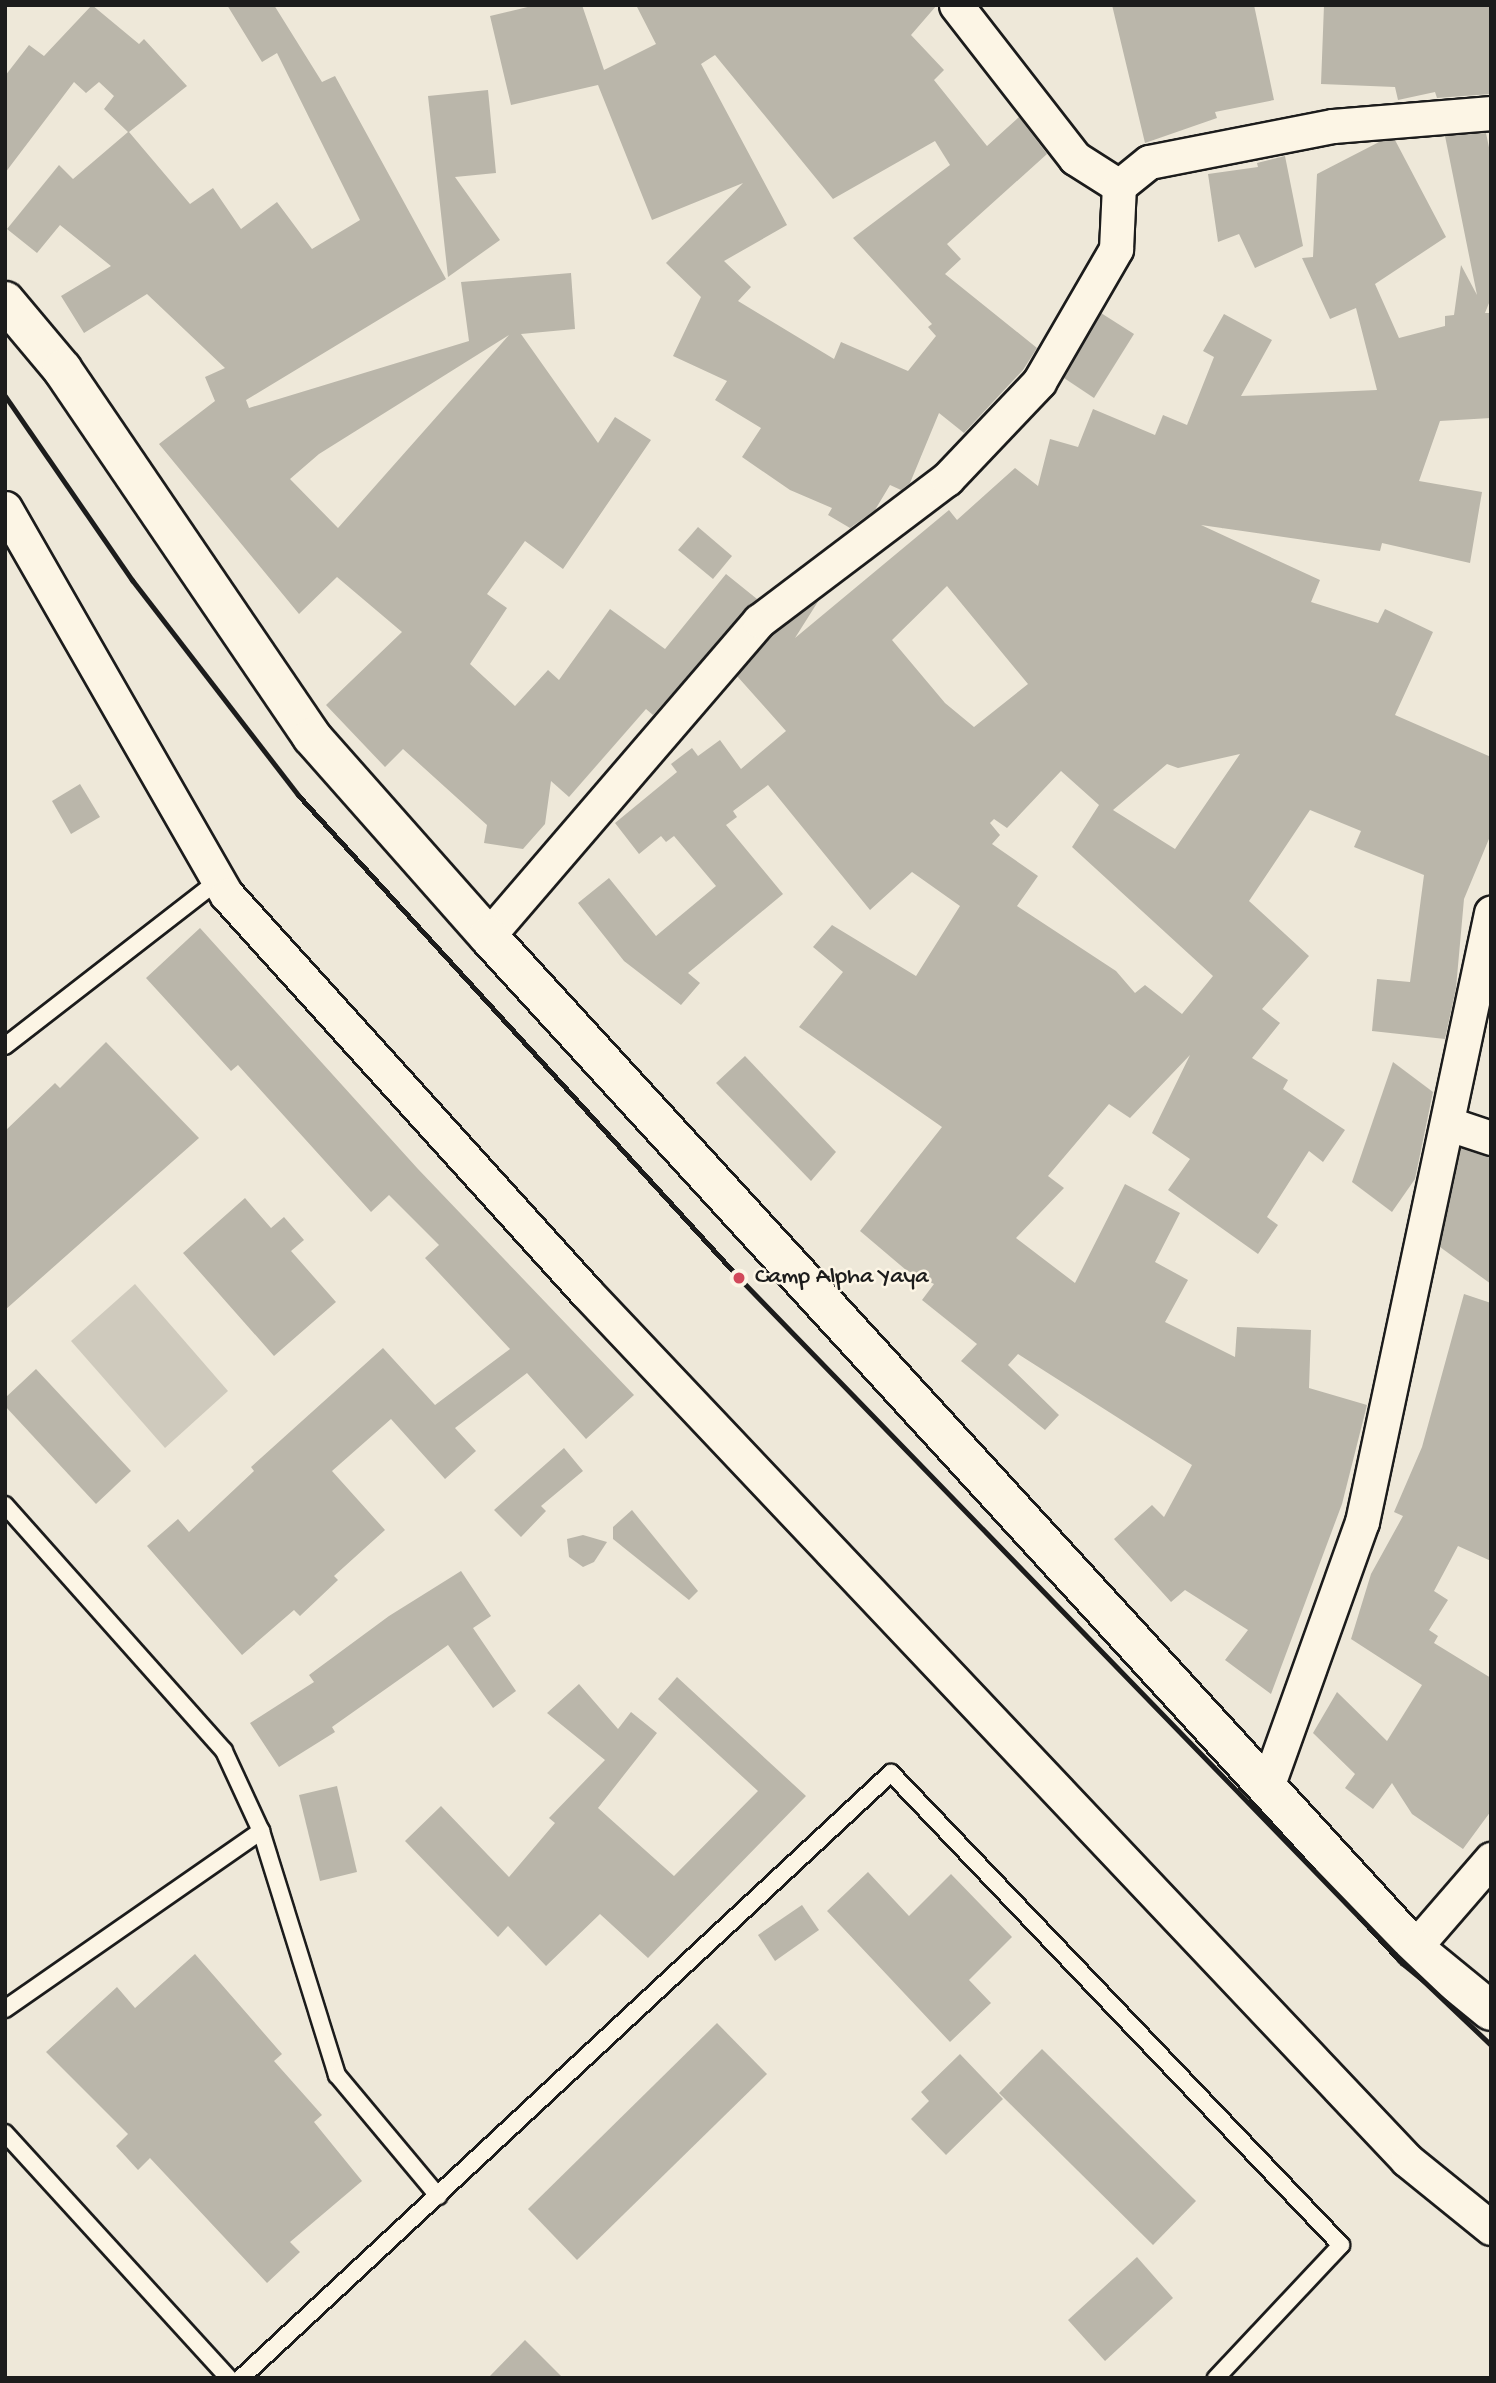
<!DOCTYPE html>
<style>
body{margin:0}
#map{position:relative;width:1496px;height:2383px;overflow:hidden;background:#eee8d9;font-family:"Gochi Hand",sans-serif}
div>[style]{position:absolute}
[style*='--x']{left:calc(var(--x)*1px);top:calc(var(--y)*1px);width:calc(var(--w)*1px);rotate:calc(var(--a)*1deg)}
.green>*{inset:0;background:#cfcabd}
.building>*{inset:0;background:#bab6aa}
.roads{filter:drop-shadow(2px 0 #1c1c1c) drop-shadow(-2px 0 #1c1c1c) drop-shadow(0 2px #1c1c1c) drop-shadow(0 -2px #1c1c1c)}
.service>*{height:16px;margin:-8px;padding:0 8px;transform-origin:8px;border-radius:8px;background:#fcf5e5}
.minor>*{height:33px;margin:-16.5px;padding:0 16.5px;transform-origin:16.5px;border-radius:16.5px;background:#fcf5e5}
.tertiary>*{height:38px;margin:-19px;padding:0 19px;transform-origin:19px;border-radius:19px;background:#fcf5e5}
.rail>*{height:5px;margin:-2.5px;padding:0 2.5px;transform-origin:2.5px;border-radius:2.5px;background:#1c1c1c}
.dots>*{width:19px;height:19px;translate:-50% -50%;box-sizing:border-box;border:4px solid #fcf5e5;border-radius:50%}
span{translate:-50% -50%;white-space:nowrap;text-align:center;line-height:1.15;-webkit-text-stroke:5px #fcf5e5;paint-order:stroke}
.poi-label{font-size:24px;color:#1c1c1c}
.left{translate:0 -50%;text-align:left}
.frame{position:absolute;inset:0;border:7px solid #1c1c1c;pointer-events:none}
</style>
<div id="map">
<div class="green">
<div style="clip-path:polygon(135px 1284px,228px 1391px,165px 1448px,71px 1341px)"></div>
</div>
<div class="building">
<div style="clip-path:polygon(evenodd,92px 5px,139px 44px,144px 39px,187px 86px,129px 132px,190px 204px,213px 188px,241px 229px,277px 202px,312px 249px,360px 220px,277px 53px,262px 62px,227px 5px,274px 5px,322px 82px,335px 76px,446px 279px,246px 400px,249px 408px,469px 341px,461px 282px,571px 273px,575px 329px,521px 334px,598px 443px,615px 417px,651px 440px,563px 569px,525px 541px,487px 594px,507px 608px,470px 664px,515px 706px,548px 670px,559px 680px,610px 609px,665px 649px,726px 574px,757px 599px,653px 715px,646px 709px,569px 797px,551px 781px,545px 824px,523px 849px,484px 843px,487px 825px,403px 749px,385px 767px,326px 705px,402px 632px,337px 577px,299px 614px,159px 444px,215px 401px,205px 377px,225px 368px,147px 294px,84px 333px,61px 296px,111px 266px,60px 225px,37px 253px,7px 229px,59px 165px,73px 179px,128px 132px,104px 109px,114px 96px,99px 82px,86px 93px,74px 82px,5px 173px,5px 76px,29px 45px,44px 56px,92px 5px,509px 335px,338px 528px,290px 479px,319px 454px,509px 335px)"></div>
<div style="clip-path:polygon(evenodd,536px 5px,582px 5px,604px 70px,656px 44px,636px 5px,937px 5px,911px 35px,944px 70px,934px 80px,987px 146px,1019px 117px,1047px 154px,947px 244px,961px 259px,945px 274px,1037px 348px,1023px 370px,964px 433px,939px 413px,910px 483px,901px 490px,890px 485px,875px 510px,850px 528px,828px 515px,832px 508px,790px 490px,742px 457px,761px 428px,715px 400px,727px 381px,673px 356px,701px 297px,666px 263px,743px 183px,652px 220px,598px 85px,511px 105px,490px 16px,536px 5px,715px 55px,833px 199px,935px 141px,950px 165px,853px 238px,932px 324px,928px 327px,936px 336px,908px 371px,841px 342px,834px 359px,738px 301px,751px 287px,724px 261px,787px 225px,701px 64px,715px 55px)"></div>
<div style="clip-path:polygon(1112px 5px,1254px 5px,1274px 100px,1215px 112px,1217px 118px,1145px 143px)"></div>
<div style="clip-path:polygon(1324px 5px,1491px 5px,1491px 94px,1437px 98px,1435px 92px,1398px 100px,1395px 87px,1321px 84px)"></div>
<div style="clip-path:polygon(488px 90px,496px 173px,455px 177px,500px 240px,448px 277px,428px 96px)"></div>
<div style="clip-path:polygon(evenodd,1486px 133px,1491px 157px,1491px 298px,1485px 313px,1491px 313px,1491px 418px,1440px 421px,1419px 481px,1482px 492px,1470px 563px,1382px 543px,1380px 551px,1201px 525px,1320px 580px,1311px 602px,1378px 623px,1385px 609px,1433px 632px,1395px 715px,1491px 757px,1491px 834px,1464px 899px,1456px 988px,1445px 1039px,1372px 1031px,1377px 979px,1410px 982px,1424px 875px,1354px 847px,1361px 831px,1310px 810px,1249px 901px,1309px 956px,1262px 1009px,1280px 1023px,1252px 1058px,1288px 1080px,1283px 1089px,1345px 1130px,1323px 1162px,1309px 1151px,1267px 1217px,1278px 1225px,1258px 1254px,1168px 1190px,1190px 1159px,1152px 1133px,1190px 1055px,1130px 1118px,1109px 1104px,1048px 1176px,1064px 1188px,1016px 1238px,1075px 1283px,1125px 1184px,1180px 1213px,1155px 1262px,1188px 1280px,1165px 1322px,1235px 1357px,1237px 1327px,1311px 1330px,1309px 1388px,1367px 1405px,1342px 1504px,1271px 1694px,1225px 1660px,1248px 1630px,1185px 1590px,1171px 1602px,1114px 1539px,1152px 1505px,1164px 1517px,1192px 1465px,1018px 1354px,1008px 1365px,1059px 1415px,1045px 1430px,961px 1361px,977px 1344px,922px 1300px,934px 1284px,906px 1270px,860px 1231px,942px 1127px,799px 1027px,843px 972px,813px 947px,832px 925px,916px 976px,960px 906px,912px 872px,870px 910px,768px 785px,733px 811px,737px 817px,726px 825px,783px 894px,688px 973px,700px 983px,681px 1005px,624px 961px,578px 903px,609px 878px,656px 936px,716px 886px,674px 836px,666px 842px,661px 836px,639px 854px,615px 823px,677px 772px,671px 764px,692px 748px,698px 756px,720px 740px,741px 769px,786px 731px,737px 676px,772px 635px,819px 600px,795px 638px,949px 510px,957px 520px,1015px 468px,1038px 486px,1050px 439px,1078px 447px,1093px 409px,1155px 435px,1163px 415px,1187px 425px,1214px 357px,1203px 351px,1224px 314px,1272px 340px,1241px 396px,1377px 390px,1356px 308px,1330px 319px,1302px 258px,1313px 257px,1317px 174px,1381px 141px,1395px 140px,1446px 237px,1375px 284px,1399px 338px,1445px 326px,1445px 316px,1454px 315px,1461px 265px,1477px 295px,1445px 136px,1486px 133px,947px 586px,1028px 684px,974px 727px,945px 703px,892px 640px,947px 586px,1486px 133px,1240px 754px,1175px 849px,1113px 810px,1167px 764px,1178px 768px,1240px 754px,1486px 133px,1061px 771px,1099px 805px,1072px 847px,1213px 976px,1182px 1014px,1145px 985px,1135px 993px,1116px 971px,1017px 906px,1038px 876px,992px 844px,1000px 835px,990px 823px,994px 819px,1007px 828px,1061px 771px)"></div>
<div style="clip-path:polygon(1285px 156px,1303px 246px,1255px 268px,1239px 234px,1218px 242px,1208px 174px,1258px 167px,1257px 163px)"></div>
<div style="clip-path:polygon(1101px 313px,1134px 334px,1094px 398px,1064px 378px)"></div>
<div style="clip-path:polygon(698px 527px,732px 556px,713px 579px,678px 550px)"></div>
<div style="clip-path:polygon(80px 784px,100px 817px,71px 834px,52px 801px)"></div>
<div style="clip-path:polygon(200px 928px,418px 1169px,634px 1395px,586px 1439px,527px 1373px,455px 1428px,476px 1451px,445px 1479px,391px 1419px,332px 1471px,385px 1530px,334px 1576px,338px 1580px,300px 1616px,294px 1610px,242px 1655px,147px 1546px,178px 1519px,189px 1532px,254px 1471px,251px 1467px,383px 1348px,435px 1405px,510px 1349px,425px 1258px,439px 1245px,389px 1195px,371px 1212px,238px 1065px,231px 1071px,146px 978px)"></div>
<div style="clip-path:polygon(106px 1042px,199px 1138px,5px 1310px,5px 1131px,55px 1083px,60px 1088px)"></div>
<div style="clip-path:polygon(745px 1056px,836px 1152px,811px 1181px,716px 1083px)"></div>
<div style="clip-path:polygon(1393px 1062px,1433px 1092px,1415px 1179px,1392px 1212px,1352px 1182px)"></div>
<div style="clip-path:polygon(1461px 1148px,1491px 1157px,1491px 1284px,1440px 1247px)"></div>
<div style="clip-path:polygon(245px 1198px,271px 1228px,284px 1217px,304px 1240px,291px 1251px,336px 1302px,274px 1356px,183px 1253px)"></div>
<div style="clip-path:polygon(1464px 1294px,1491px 1303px,1491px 1561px,1458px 1546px,1434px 1591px,1448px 1600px,1429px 1630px,1438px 1636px,1434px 1643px,1491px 1678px,1491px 1811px,1463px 1849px,1412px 1814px,1392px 1783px,1373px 1809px,1345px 1788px,1355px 1774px,1313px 1733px,1337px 1692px,1387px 1741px,1422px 1685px,1351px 1639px,1371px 1574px,1403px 1516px,1394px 1512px,1422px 1447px)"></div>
<div style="clip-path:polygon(36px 1369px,131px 1471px,96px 1504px,5px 1406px,5px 1398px)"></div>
<div style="clip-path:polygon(564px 1448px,583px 1471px,541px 1506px,546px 1511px,521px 1537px,494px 1510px)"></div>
<div style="clip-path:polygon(632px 1510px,698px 1591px,689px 1600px,613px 1539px,613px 1527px)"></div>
<div style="clip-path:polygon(583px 1535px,607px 1542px,594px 1562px,583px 1567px,569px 1557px,567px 1539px)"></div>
<div style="clip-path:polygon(461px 1571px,491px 1616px,473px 1628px,516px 1691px,493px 1708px,448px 1645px,332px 1727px,335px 1732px,279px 1767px,250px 1723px,314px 1682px,309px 1675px,389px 1616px)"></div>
<div style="clip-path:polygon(677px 1677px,806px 1796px,648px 1958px,600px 1914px,546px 1966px,508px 1926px,498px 1937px,405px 1841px,441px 1806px,509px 1877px,555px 1823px,549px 1818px,605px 1760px,547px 1713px,579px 1684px,618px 1729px,631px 1712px,657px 1733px,598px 1808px,674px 1876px,758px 1791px,658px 1699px)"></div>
<div style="clip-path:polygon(337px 1786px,357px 1872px,320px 1881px,299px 1795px)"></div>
<div style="clip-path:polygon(868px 1872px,909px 1916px,951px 1874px,1012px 1937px,969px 1980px,991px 2003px,950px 2042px,827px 1911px)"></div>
<div style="clip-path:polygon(802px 1905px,819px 1930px,775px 1961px,758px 1935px)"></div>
<div style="clip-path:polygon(195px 1954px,282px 2054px,274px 2061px,322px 2115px,314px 2122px,362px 2181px,290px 2242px,300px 2252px,267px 2283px,150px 2158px,138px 2170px,116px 2146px,128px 2134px,46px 2052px,117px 1987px,135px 2008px)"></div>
<div style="clip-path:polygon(717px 2023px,767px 2074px,577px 2260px,528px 2209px)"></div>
<div style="clip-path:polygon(1042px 2049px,1196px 2201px,1153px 2245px,999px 2093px)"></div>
<div style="clip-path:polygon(960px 2054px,1003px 2099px,946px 2155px,911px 2119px,929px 2101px,921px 2092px)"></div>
<div style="clip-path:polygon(1137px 2257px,1173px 2298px,1105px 2361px,1068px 2320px)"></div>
<div style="clip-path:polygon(525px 2340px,563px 2378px,488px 2378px)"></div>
</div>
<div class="roads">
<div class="service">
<div style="--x:5;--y:1046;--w:271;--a:-37.8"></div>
<div style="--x:5;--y:1505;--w:329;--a:48.3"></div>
<div style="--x:224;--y:1751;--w:88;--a:65.2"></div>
<div style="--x:261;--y:1831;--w:256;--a:72.7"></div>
<div style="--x:337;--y:2075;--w:158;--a:50.1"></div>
<div style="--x:5;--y:2009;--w:312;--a:-34.8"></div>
<div style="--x:5;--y:2133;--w:332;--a:47.6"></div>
<div style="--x:241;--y:2378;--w:888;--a:-42.95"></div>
<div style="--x:891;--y:1773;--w:652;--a:46.37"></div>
<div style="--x:1341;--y:2245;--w:183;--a:133.2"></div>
</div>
<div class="minor">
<div style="--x:956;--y:5;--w:194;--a:52.1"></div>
<div style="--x:1075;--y:158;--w:52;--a:32.5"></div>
<div style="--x:5;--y:508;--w:446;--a:60.2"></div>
<div style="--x:227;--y:895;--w:535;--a:47.88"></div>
<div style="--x:586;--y:1292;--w:1195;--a:46.59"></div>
<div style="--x:1407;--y:2160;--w:108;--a:39"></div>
<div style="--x:488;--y:936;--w:416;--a:-49.3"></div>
<div style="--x:759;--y:621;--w:236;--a:-37.1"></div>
<div style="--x:947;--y:479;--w:134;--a:-46.5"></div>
<div style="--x:1039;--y:382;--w:154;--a:-59.9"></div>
<div style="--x:1116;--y:249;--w:63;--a:-87.3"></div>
<div style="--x:1119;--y:186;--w:38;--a:-39"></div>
<div style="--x:1149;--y:162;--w:187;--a:-11.1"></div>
<div style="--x:1333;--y:126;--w:159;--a:-4.7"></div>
<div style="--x:1449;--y:1124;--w:44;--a:18.4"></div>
<div style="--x:1267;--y:1787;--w:282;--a:-70.3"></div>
<div style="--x:1362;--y:1522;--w:623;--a:-78.04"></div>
<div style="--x:1414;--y:1948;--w:118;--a:-49.1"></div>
</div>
<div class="tertiary">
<div style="--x:5;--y:301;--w:89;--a:50"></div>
<div style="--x:62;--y:369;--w:445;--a:55.8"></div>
<div style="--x:312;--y:737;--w:266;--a:48.5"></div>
<div style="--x:488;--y:936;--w:1372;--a:47.54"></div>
<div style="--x:1414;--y:1948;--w:99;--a:39.3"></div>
</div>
</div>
<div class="rail">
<div style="--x:5;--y:396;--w:224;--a:55.4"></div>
<div style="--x:132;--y:580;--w:272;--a:52.3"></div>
<div style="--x:298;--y:795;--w:654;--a:47.6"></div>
<div style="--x:739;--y:1278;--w:942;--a:45.86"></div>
<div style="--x:1395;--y:1954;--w:132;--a:43.5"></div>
</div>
<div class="dots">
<div style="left:739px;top:1278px;background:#d1495b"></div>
</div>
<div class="poi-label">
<span class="left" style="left:755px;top:1278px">Camp Alpha Yaya</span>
</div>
<div class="frame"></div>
</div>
